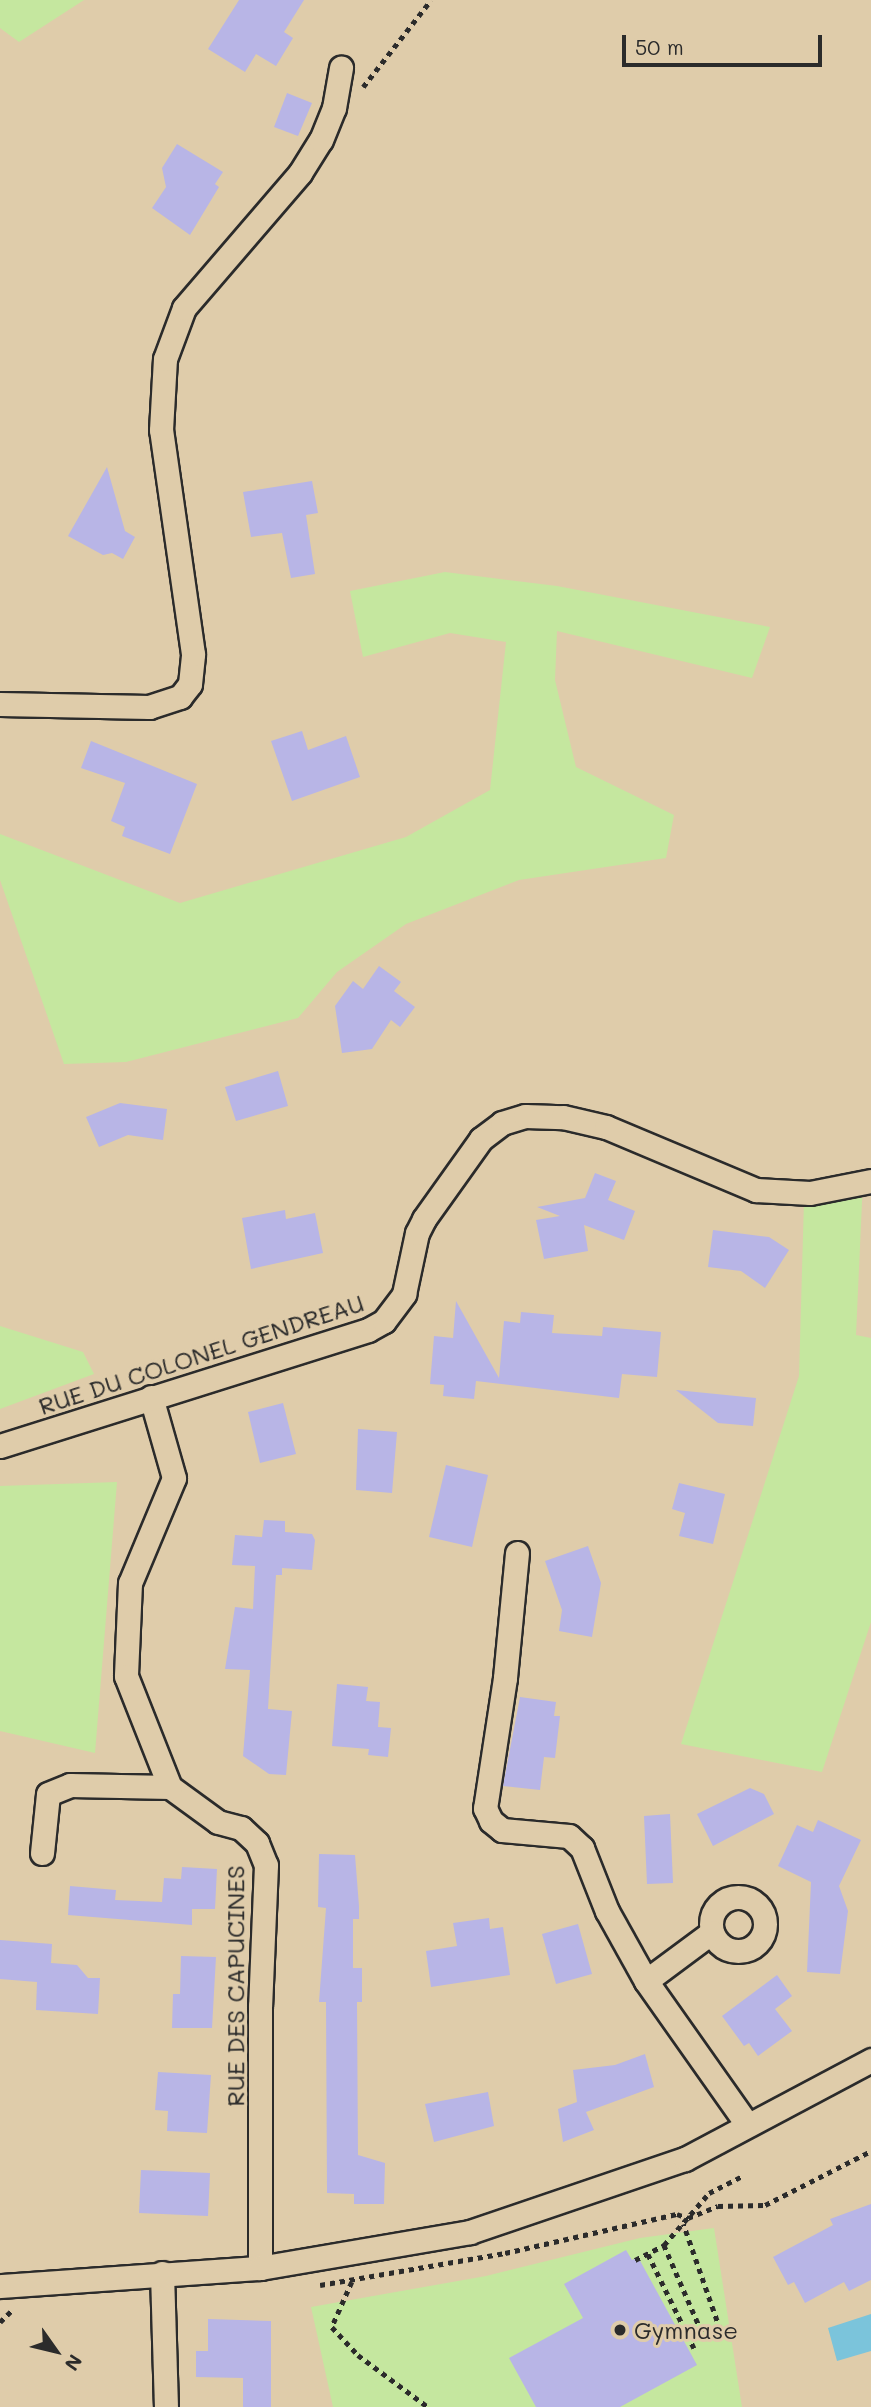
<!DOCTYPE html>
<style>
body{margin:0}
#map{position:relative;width:871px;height:2407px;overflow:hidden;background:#dfccaa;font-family:Mali,sans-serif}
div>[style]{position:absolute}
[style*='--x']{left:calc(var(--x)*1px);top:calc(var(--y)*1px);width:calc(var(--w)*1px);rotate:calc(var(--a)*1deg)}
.green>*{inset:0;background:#c5e79f}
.water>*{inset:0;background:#7bc4db}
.building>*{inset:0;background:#b8b5e6}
.path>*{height:4.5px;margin-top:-2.25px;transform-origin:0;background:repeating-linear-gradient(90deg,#2b2b2b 0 5px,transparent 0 10px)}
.roads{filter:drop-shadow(2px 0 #2b2b2b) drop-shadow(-2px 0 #2b2b2b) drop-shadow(0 2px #2b2b2b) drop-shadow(0 -2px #2b2b2b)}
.street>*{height:23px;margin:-11.5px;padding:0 11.5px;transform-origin:11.5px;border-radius:11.5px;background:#dfccaa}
.street>.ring{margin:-11.5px;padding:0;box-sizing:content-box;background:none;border:23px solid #dfccaa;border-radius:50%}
.dots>*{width:19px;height:19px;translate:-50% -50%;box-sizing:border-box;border:4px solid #dfccaa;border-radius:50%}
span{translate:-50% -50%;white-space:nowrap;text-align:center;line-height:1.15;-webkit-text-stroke:6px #dfccaa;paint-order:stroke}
.street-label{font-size:24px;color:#2b2b2b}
.poi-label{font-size:24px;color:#2b2b2b}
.left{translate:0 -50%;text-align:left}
.north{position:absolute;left:21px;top:2316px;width:70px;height:70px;-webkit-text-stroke:5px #dfccaa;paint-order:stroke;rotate:124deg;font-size:19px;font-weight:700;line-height:28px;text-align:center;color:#2b2b2b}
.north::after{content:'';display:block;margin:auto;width:24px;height:32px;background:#2b2b2b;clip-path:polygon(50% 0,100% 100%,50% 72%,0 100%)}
.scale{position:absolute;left:622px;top:35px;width:200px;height:32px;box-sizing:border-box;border:4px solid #2b2b2b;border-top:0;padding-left:9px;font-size:21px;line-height:24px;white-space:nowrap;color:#2b2b2b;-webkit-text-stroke:5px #dfccaa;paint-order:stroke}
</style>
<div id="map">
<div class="green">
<div style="clip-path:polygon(0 0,84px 0,19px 42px,0 28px)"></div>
<div style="clip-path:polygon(445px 572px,557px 586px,770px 627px,752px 678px,557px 631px,555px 680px,576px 767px,674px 815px,666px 858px,519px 880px,406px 924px,337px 972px,298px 1018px,126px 1062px,64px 1064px,0 880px,0 834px,180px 903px,406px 837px,490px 790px,506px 642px,450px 633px,363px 657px,350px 591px)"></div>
<div style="clip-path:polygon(863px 1180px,856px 1335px,871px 1338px,871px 1622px,822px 1772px,681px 1744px,799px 1376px,804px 1200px)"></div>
<div style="clip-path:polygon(0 1326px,83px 1352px,94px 1374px,0 1409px)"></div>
<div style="clip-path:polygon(117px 1482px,95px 1753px,0 1731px,0 1486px)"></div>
<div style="clip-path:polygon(714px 2228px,742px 2407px,333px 2407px,311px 2307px,486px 2276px,640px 2238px)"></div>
</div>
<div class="water">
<div style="clip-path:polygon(871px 2314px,871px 2351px,837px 2361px,828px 2328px)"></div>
</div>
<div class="building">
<div style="clip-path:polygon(239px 0,304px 0,284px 32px,293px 38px,276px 66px,256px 54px,245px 72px,208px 49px)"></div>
<div style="clip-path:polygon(287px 93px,312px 103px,298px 136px,274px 127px)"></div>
<div style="clip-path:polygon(177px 144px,223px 172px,215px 184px,219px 187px,190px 235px,152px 208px,166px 187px,162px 168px)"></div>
<div style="clip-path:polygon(107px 467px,125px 531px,135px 537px,123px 559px,112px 553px,103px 555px,68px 536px)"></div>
<div style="clip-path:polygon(312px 481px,318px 513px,306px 515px,315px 574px,291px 578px,282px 533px,251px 537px,243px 492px)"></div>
<div style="clip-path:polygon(302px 731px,308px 750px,346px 736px,360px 777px,292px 801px,271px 741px)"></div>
<div style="clip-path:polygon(91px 741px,197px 784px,170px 854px,122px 836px,125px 827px,111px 821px,125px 783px,81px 768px)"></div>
<div style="clip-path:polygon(379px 966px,401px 982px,394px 991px,415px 1007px,400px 1027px,391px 1020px,372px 1049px,342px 1053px,335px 1006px,353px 981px,363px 989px)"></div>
<div style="clip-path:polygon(278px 1071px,288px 1106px,236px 1121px,225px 1087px)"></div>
<div style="clip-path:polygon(120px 1103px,167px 1109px,163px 1140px,128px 1135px,99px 1147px,86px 1117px)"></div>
<div style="clip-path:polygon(595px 1173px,616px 1181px,608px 1200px,635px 1211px,624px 1240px,584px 1225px,588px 1251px,544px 1259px,536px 1220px,560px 1216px,537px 1207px,585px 1198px)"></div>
<div style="clip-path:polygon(285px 1210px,286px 1219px,315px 1213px,323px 1253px,251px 1269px,242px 1218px)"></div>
<div style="clip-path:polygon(713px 1230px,769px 1237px,789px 1250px,765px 1288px,741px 1271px,708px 1267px)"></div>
<div style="clip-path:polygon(456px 1301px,499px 1378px,504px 1321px,520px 1323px,521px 1312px,554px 1315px,552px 1333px,602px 1336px,603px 1327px,661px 1332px,657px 1377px,622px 1374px,619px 1398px,476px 1381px,474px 1399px,443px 1396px,444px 1385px,430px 1384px,434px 1336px,453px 1338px)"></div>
<div style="clip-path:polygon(676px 1390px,756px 1398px,753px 1426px,718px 1423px)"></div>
<div style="clip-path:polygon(283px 1403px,296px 1454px,260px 1463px,248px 1412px)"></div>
<div style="clip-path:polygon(358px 1429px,397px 1432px,392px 1493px,356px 1490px)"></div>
<div style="clip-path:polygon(446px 1465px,488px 1475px,472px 1547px,429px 1537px)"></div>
<div style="clip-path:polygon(679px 1483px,725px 1494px,713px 1544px,679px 1536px,685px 1513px,672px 1509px)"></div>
<div style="clip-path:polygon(264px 1520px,285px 1521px,285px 1532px,312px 1534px,315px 1540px,312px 1570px,282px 1568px,282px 1575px,276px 1575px,268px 1709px,292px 1711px,286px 1775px,269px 1774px,243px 1756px,250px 1670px,225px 1669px,235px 1607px,253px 1609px,255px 1566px,232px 1565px,235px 1535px,262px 1537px)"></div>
<div style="clip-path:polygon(588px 1546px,601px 1583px,592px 1637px,559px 1631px,562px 1610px,545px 1561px)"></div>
<div style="clip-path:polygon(337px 1684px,368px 1687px,366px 1701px,380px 1702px,378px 1727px,391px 1728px,388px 1757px,368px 1755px,369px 1749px,332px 1746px)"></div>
<div style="clip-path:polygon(520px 1697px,556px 1702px,554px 1716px,560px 1716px,555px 1758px,544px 1757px,540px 1790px,503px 1786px)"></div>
<div style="clip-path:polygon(750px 1788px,764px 1794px,774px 1814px,713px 1846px,697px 1814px)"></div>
<div style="clip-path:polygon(670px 1814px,673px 1883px,647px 1884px,644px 1816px)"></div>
<div style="clip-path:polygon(818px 1820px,861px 1840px,839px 1886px,848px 1911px,840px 1974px,807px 1972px,811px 1882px,778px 1866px,797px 1825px,813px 1832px)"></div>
<div style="clip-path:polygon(319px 1854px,355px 1855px,359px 1906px,359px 1919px,353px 1919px,353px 1968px,362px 1968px,362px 2002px,357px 2002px,358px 2155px,385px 2163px,384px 2204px,354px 2204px,354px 2194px,327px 2193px,326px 2002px,319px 2002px,326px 1908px,318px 1907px)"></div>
<div style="clip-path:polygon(182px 1867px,217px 1869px,215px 1909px,192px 1909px,192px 1925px,68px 1915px,70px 1886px,116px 1890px,115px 1900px,162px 1902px,164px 1878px,181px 1879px)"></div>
<div style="clip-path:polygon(489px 1918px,490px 1929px,503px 1927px,510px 1975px,431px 1987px,426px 1951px,457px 1946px,453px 1923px)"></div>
<div style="clip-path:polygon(578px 1924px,592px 1974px,556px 1984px,542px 1934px)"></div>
<div style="clip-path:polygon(0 1940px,52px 1944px,51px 1963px,77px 1965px,88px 1978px,100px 1978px,98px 2014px,36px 2010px,37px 1982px,0 1979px)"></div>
<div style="clip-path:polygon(181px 1956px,216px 1957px,212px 2028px,172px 2028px,173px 1994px,180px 1994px)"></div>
<div style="clip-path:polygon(777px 1975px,792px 1996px,775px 2009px,792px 2031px,758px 2056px,749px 2043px,744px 2046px,722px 2016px)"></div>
<div style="clip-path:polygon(645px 2054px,654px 2087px,586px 2112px,594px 2130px,563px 2142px,558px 2109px,577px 2102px,573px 2070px,615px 2065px)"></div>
<div style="clip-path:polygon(158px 2072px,211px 2075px,207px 2133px,167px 2131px,168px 2111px,155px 2110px)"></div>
<div style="clip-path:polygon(488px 2092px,494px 2126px,434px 2142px,425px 2104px)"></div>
<div style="clip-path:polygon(141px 2170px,210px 2173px,208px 2216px,139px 2213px)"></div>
<div style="clip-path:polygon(871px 2204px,871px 2280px,849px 2291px,844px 2282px,805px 2303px,794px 2282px,788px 2285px,773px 2257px,833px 2225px,830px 2219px)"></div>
<div style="clip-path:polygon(626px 2250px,632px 2260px,638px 2257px,697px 2365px,620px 2407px,536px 2407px,509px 2358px,583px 2318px,564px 2284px)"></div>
<div style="clip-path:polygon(208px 2319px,271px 2321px,271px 2407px,243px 2407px,243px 2378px,196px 2377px,196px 2351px,208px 2351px)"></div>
</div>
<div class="path">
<div style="--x:363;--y:87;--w:110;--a:-52"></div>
<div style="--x:664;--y:2245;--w:100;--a:66.5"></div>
<div style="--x:704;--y:2337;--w:17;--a:-24"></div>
<div style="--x:720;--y:2330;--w:112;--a:-109.2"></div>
<div style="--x:648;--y:2254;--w:105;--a:63.9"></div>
<div style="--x:635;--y:2260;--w:33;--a:-27"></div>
<div style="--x:664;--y:2245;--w:69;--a:-49.1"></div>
<div style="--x:709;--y:2193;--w:36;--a:-27"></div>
<div style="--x:352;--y:2282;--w:49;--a:114"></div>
<div style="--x:332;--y:2327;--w:38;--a:47"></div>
<div style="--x:358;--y:2355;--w:87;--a:36.6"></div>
<div style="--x:320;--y:2285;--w:188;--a:-9.8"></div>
<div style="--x:505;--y:2253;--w:176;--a:-12.8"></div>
<div style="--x:677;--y:2214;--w:12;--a:20"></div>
<div style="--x:688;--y:2218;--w:32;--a:-22"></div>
<div style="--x:718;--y:2206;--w:47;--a:-1.2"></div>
<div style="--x:765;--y:2205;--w:119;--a:-27"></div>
<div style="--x:0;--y:2322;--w:17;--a:-45"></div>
</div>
<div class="roads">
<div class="street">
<div style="--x:0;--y:704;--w:149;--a:1.2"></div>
<div style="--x:149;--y:707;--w:33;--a:-18"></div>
<div style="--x:180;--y:697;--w:16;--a:-52"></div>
<div style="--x:190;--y:684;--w:30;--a:-84"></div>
<div style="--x:193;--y:654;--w:226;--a:-98.1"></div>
<div style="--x:161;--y:430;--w:71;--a:-86.8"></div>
<div style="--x:165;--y:359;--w:54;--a:-69.6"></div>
<div style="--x:184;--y:308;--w:178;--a:-49.3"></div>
<div style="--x:300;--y:173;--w:39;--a:-58"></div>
<div style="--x:321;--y:140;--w:35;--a:-68"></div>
<div style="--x:334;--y:108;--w:41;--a:-80.1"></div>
<div style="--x:151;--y:1397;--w:84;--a:74.1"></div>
<div style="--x:174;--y:1478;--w:114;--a:112.7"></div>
<div style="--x:130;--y:1583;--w:93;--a:92.5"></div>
<div style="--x:126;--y:1676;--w:119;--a:68.4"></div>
<div style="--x:170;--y:1787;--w:59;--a:36.1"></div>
<div style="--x:218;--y:1822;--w:24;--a:15"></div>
<div style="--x:241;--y:1828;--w:22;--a:43"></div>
<div style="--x:257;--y:1843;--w:24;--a:68"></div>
<div style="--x:266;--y:1865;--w:141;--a:92.4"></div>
<div style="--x:260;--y:2006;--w:262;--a:90"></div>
<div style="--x:0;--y:1446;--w:386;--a:-17.5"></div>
<div style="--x:368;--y:1330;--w:18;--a:-29"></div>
<div style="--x:384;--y:1321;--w:34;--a:-53"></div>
<div style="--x:404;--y:1294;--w:62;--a:-78"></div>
<div style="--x:417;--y:1233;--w:16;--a:-63"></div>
<div style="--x:424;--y:1219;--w:98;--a:-54.5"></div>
<div style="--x:481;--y:1139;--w:26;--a:-37"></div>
<div style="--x:502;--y:1123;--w:24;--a:-17"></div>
<div style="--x:525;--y:1116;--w:38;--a:2"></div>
<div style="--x:563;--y:1117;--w:44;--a:13.1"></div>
<div style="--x:606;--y:1127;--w:163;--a:22.8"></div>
<div style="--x:756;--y:1190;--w:54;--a:3.2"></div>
<div style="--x:810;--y:1193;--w:62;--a:-11.1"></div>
<div style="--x:517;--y:1553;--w:126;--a:95.5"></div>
<div style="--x:505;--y:1678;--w:132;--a:98.7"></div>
<div style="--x:485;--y:1808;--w:14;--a:65"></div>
<div style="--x:491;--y:1821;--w:14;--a:39"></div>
<div style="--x:502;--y:1830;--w:67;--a:5.1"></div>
<div style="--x:569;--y:1836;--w:18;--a:43"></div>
<div style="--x:582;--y:1848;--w:68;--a:68.4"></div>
<div style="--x:607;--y:1911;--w:80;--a:60.9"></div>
<div style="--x:646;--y:1981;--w:175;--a:54.8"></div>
<div style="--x:42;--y:1853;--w:59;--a:-84.2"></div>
<div style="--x:48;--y:1794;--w:24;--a:-22"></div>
<div style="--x:70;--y:1785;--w:100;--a:1.1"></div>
<div class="ring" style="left:711px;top:1897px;width:31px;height:31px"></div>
<div style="--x:646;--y:1981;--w:82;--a:-36.6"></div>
<div style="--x:162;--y:2273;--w:134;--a:88.3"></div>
<div style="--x:0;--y:2286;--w:261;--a:-4"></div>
<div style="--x:260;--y:2268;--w:213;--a:-9.7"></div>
<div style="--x:470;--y:2232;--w:227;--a:-18.8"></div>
<div style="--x:685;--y:2159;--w:211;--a:-28"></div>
</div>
</div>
<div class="dots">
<div style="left:620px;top:2330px;background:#2b2b2b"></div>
</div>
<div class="street-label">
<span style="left:201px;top:1354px;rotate:-18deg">RUE DU COLONEL GENDREAU</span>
<span style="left:235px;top:1986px;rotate:-90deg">RUE DES CAPUCINES</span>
</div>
<div class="poi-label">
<span class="left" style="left:634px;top:2330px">Gymnase</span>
</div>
<div class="north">N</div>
<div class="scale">50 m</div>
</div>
